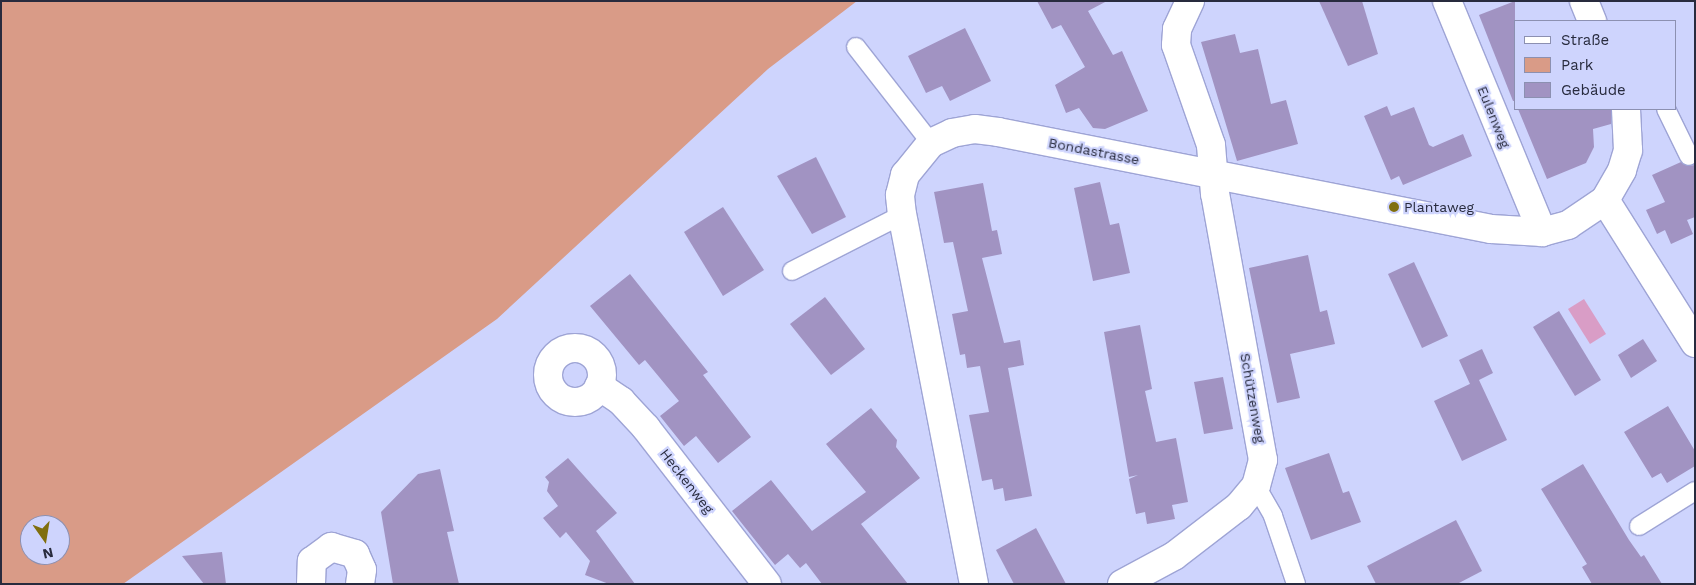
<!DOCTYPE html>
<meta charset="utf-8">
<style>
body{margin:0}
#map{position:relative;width:1696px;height:585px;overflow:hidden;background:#ced4fd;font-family:"Work Sans",sans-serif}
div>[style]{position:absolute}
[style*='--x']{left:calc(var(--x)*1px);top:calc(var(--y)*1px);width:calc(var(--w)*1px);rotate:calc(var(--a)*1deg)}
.green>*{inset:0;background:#d99b87}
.water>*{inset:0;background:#d99dc6}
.building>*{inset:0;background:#a193c2}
.roads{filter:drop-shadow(1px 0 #9ea4d5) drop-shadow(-1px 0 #9ea4d5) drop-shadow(0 1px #9ea4d5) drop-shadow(0 -1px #9ea4d5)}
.lane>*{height:18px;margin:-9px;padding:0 9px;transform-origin:9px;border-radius:9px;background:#fff}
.street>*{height:28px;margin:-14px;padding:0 14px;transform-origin:14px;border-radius:14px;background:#fff}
.street>.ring{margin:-14px;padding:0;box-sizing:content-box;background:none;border:28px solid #fff;border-radius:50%}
.dots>*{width:14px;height:14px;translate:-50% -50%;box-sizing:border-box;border:2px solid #ced4fd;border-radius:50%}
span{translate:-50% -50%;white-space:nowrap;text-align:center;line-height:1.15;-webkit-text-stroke:4.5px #ced4fd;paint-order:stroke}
.street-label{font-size:14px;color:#282b3e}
.poi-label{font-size:14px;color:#282b3e}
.left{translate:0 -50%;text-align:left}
.frame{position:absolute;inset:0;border:2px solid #282b3e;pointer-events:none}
.legend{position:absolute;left:1514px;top:20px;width:162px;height:90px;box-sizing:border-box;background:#ced4fd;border:1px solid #8c90b1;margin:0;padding:6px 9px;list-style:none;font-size:15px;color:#282b3e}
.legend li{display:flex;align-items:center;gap:10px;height:25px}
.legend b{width:25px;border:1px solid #8c90b1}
.north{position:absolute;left:20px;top:515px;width:50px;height:50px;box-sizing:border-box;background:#ced4fd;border:1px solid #8c90b1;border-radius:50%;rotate:167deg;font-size:14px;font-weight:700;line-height:20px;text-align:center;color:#282b3e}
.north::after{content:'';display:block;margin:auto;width:18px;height:22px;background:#806f0e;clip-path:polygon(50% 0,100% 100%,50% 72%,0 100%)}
</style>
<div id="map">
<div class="green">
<div style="clip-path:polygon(evenodd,1px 1px,857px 1px,768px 69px,497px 319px,123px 584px,1px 584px,1px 1px,30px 525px,60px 525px,60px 555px,30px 555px,30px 525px)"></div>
</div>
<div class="water">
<div style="clip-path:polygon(1584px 299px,1606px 334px,1590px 344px,1568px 309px)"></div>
</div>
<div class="building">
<div style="clip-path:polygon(1037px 1px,1107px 1px,1088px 11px,1113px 55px,1122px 51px,1148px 111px,1105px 129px,1093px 128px,1079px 108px,1066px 113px,1055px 85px,1085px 67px,1061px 25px,1052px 29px)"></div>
<div style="clip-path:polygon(1319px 1px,1362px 1px,1378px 54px,1348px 66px)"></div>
<div style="clip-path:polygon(1515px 1px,1515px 101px,1513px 101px,1479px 15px)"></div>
<div style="clip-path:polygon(965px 28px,991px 81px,950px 101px,942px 86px,926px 93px,908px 56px)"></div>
<div style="clip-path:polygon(1235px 34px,1240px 53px,1258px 49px,1271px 104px,1286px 100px,1298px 144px,1237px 161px,1201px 42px)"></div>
<div style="clip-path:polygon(1387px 106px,1391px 116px,1414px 107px,1429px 145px,1433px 147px,1463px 134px,1472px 156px,1403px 185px,1399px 176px,1391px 180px,1364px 116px)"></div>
<div style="clip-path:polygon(1518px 109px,1611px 109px,1611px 124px,1593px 129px,1594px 147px,1586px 163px,1547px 179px)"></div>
<div style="clip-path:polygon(816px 157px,846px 217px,812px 234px,777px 176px)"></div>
<div style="clip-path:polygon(1681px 162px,1688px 166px,1695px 165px,1695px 217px,1687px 220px,1693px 234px,1671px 244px,1665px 230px,1657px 234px,1646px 210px,1665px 202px,1652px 175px)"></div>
<div style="clip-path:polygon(1100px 182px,1110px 225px,1119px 223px,1130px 273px,1093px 281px,1074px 188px)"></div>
<div style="clip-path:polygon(983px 183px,992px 231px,997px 230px,1002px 254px,982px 258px,1004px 343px,1020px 340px,1024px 365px,1008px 368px,1032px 496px,1005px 501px,1003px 488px,994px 490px,992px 479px,982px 481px,969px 415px,989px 412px,980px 366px,967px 368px,965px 354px,960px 355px,952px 314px,968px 311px,953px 242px,944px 243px,934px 192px)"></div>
<div style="clip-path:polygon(723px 207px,764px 270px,723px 296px,684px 232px)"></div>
<div style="clip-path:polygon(1308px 255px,1320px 312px,1327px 310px,1335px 344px,1290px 354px,1300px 398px,1277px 403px,1249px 268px)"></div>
<div style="clip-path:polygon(1414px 262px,1448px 336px,1422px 348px,1388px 274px)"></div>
<div style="clip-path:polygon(630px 274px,708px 372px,703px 375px,751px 437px,718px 463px,696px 436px,684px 446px,660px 416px,679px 401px,645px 360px,639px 365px,590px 306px)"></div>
<div style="clip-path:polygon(825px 297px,865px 349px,831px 375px,790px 324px)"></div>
<div style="clip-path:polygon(1559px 311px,1601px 380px,1575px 396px,1533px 327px)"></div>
<div style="clip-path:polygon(1140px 325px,1152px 389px,1145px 391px,1156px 442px,1176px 438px,1188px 502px,1172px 505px,1175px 519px,1147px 524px,1145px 512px,1136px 514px,1129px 479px,1138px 475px,1129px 477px,1104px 332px)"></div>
<div style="clip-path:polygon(1643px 339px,1657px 361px,1631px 378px,1618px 355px)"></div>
<div style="clip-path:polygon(1482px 349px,1493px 373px,1479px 380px,1507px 440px,1462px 461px,1434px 401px,1474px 382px,1470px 384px,1459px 360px)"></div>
<div style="clip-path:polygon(1223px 377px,1233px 429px,1204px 434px,1194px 382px)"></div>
<div style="clip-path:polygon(1668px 406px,1695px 451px,1695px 466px,1667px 483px,1661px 473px,1652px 478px,1624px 432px)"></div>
<div style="clip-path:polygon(871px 408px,897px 440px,896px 447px,920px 478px,861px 524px,908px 584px,822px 584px,806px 563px,800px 568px,788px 554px,775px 565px,732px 511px,771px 480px,812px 531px,866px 492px,826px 444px)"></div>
<div style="clip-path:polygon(1329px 453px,1343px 493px,1349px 491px,1361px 522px,1311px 540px,1285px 468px)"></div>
<div style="clip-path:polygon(568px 458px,617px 513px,596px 531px,635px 584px,609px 584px,585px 575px,590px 561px,566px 532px,560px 538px,543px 518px,558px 506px,547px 491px,549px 482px,545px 477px)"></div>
<div style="clip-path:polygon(1583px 464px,1629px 540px,1641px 557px,1644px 555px,1662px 584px,1592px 584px,1582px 567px,1587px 564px,1541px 489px)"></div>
<div style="clip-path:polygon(440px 469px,454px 531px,447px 532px,459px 584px,393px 584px,381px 512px,418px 474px)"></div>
<div style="clip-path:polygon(1456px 520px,1482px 571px,1457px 584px,1376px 584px,1367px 566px)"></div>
<div style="clip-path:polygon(1036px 528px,1066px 584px,1014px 584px,996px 550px)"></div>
<div style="clip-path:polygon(222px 552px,226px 584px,204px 584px,182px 556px)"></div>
</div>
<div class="roads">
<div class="lane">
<div style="--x:856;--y:47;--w:122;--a:52"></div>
<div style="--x:1666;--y:109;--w:52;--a:63.9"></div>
<div style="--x:792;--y:271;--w:123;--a:-27"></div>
<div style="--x:1256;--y:486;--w:34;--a:60"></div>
<div style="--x:1273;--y:516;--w:72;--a:71.3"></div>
<div style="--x:1639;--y:526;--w:66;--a:-32"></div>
</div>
<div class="street">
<div style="--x:1447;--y:1;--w:250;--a:67.6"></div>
<div style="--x:1584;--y:1;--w:22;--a:68"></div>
<div style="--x:1605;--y:200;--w:169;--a:57.8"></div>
<div class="ring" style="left:548px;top:348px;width:26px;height:26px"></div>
<div style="--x:599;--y:386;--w:27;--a:34"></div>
<div style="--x:621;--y:401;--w:37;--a:47"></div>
<div style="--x:646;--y:428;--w:197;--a:52.2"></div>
<div style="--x:311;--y:584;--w:23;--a:-88"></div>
<div style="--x:312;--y:561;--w:24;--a:-36"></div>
<div style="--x:331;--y:547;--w:25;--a:16"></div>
<div style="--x:355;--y:554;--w:17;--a:66"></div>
<div style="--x:362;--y:570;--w:14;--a:98"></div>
<div style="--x:974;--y:584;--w:376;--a:-101"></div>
<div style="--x:902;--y:215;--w:20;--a:-96"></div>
<div style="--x:900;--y:195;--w:21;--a:-76"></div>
<div style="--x:905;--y:175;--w:41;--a:-50.9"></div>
<div style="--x:931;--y:143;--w:23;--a:-25"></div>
<div style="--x:952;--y:133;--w:23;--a:-10"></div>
<div style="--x:975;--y:129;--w:23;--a:7"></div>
<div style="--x:998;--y:132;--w:502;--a:11.13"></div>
<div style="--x:1491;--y:229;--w:51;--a:3.4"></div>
<div style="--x:1542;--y:232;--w:27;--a:-15"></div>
<div style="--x:1568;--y:225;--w:45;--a:-34"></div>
<div style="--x:1605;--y:200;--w:34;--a:-60"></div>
<div style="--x:1622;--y:170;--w:21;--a:-73"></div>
<div style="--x:1628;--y:150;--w:41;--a:-92.8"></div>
<div style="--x:1122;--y:584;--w:59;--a:-28.3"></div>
<div style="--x:1174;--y:556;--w:82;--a:-37.6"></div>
<div style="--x:1239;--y:506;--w:26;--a:-50"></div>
<div style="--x:1256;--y:486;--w:27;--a:-75"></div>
<div style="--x:1263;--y:460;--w:270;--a:-100.2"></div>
<div style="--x:1215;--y:194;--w:49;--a:-94.7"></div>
<div style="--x:1211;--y:145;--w:106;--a:-109.3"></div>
<div style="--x:1176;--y:45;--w:16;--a:-86"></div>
<div style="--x:1177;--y:29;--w:31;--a:-65"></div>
</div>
</div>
<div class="dots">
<div style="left:1394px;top:207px;background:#806f0e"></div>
</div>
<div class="street-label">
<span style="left:1494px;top:117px;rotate:68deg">Eulenweg</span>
<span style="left:1094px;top:151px;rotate:11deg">Bondastrasse</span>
<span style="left:1253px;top:398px;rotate:80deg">Schützenweg</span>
<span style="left:687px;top:481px;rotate:52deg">Heckenweg</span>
</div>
<div class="poi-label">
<span class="left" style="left:1404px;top:207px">Plantaweg</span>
</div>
<div class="frame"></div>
<ul class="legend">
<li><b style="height:6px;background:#fff"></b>Straße</li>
<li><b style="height:14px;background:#d99b87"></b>Park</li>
<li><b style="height:14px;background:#a193c2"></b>Gebäude</li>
</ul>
<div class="north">N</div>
</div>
